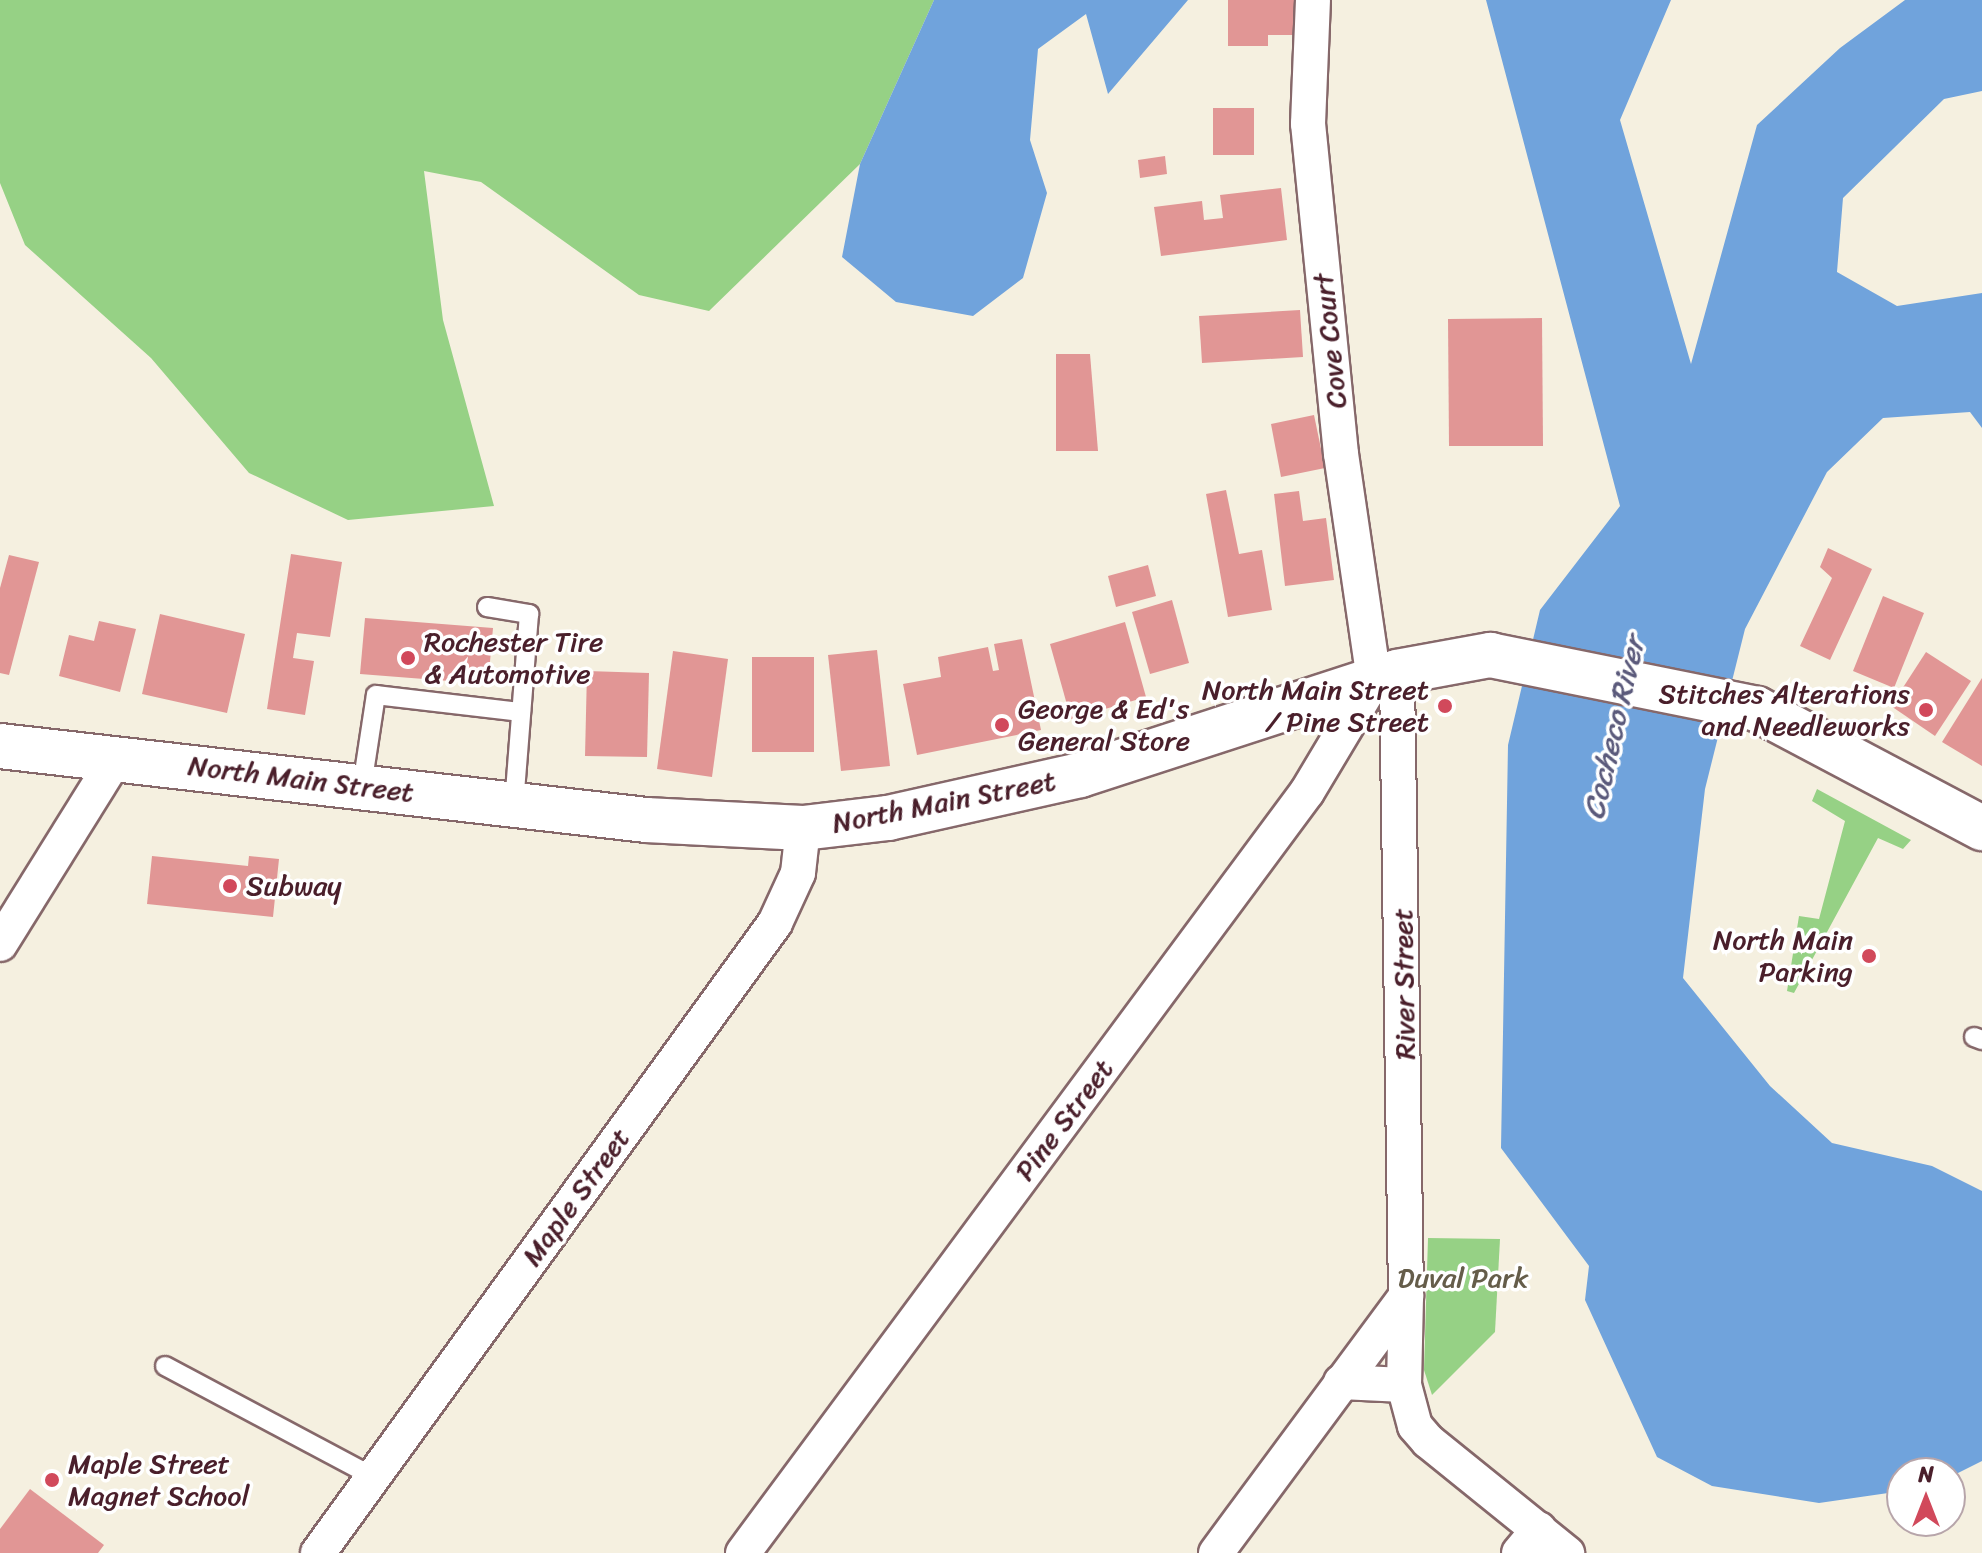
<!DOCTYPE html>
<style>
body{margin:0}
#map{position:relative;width:1982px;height:1553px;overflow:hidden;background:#f5f0e0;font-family:Sriracha,sans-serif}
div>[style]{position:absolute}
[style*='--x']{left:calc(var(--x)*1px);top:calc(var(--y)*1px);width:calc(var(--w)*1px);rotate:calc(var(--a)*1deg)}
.green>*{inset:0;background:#96d185}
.water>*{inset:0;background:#70a3dc}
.building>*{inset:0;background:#e19695}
.roads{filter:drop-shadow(2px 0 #86686a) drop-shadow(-2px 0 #86686a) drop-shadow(0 2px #86686a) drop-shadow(0 -2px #86686a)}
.lane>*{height:18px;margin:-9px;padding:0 9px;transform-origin:9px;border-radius:9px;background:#fff}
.street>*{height:34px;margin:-17px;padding:0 17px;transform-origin:17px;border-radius:17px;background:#fff}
.secondary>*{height:44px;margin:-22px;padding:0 22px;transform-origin:22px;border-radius:22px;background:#fff}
.dots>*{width:22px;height:22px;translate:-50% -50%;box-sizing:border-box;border:4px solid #fff;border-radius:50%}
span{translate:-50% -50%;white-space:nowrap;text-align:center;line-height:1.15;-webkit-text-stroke:7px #fff;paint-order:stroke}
.street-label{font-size:28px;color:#4a1f2b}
.poi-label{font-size:28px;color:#4a1f2b}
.left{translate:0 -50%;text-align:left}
.right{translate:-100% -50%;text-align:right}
.park-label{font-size:28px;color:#655d4a}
.water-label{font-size:30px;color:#5b5a7b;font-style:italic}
.north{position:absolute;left:1886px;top:1457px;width:80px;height:80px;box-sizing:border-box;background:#fff;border:2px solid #b7a5aa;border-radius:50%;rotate:0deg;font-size:22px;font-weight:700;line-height:32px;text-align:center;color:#4a1f2b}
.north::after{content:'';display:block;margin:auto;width:28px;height:36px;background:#d1495b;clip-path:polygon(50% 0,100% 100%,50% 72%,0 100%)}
</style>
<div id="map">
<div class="green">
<div style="clip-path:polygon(0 0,934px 0,860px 164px,709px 311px,639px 295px,481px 182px,424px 171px,443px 320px,494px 506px,348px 520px,249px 473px,151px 358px,25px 245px,0 183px)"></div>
<div style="clip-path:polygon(1817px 789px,1911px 840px,1903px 849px,1878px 838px,1794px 993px,1787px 991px,1799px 916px,1819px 919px,1845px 821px,1812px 801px)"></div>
<div style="clip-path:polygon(1428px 1238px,1500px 1239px,1495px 1332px,1432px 1395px,1424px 1370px)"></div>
</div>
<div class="water">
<div style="clip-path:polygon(934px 0,1188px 0,1108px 94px,1086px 14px,1038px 49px,1030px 140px,1047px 193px,1023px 278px,973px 316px,896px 302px,842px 257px,860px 164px)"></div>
<div style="clip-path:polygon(1486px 0,1671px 0,1620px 120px,1691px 364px,1757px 125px,1840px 48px,1905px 0,1982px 0,1982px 91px,1944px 99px,1843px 198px,1837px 272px,1897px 306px,1982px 293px,1982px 428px,1970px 412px,1883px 418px,1827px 472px,1745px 629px,1705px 789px,1683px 978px,1770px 1086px,1832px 1143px,1932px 1166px,1982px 1191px,1982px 1461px,1950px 1477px,1902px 1473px,1902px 1491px,1819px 1503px,1712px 1486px,1657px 1457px,1585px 1300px,1589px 1266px,1501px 1148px,1508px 745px,1540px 610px,1620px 506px)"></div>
</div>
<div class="building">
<div style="clip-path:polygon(1228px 0,1295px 0,1295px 35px,1268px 35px,1268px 46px,1228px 46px)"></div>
<div style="clip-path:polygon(1213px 108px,1254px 108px,1254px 155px,1213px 155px)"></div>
<div style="clip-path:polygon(1165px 156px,1167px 174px,1140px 178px,1138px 160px)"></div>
<div style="clip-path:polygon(1281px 188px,1287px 240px,1161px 256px,1154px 207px,1202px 201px,1204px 220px,1223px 218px,1220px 195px)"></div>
<div style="clip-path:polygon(1300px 310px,1303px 357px,1202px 363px,1199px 316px)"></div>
<div style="clip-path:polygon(1542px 318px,1543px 446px,1449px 446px,1448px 319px)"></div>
<div style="clip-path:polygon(1056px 354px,1090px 354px,1098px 451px,1056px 451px)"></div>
<div style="clip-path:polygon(1314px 415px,1325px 468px,1281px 477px,1271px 424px)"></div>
<div style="clip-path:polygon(1226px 490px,1239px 554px,1262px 550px,1272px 610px,1228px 617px,1206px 494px)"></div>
<div style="clip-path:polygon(1299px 491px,1303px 521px,1326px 518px,1334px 580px,1285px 586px,1274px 494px)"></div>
<div style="clip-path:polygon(1828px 548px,1872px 569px,1830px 660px,1800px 646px,1832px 578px,1820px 567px)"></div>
<div style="clip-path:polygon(291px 554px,342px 562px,330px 637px,297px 633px,293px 658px,314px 661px,305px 715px,267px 709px)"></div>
<div style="clip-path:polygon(9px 555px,39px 562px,9px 675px,0 673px,0 588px)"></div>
<div style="clip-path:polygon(1148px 565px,1156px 596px,1116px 607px,1108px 576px)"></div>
<div style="clip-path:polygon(1883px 596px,1924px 613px,1894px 688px,1853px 671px)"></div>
<div style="clip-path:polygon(1172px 600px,1189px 663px,1150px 674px,1132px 612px)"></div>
<div style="clip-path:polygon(160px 614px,245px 634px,227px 713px,142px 694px)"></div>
<div style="clip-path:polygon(365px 618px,493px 628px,488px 684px,360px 674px)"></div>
<div style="clip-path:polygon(99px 621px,136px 629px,120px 692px,59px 676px,69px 635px,94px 641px)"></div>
<div style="clip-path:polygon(1125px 622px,1146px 697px,1071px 719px,1050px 644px)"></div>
<div style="clip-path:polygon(1022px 639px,1041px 730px,917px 755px,903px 684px,941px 677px,938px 657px,988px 647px,993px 671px,999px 670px,994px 644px)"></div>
<div style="clip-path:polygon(877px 650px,890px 766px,841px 771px,828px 655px)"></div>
<div style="clip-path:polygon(673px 651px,728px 659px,712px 777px,657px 769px)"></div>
<div style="clip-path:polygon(1926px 652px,1971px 681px,1935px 736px,1891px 706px)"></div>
<div style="clip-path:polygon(752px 657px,814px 657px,814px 752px,752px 752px)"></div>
<div style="clip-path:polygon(587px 671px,649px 673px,647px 757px,585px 756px)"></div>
<div style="clip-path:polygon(1982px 678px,1982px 766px,1942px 742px)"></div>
<div style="clip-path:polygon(152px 856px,248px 866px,249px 856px,279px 859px,273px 917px,147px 904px)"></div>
<div style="clip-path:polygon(30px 1489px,104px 1545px,98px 1553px,0 1553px,0 1529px)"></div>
</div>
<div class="roads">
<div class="lane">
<div style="--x:487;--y:607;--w:43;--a:9.5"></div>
<div style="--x:529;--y:614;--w:192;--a:94.5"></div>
<div style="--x:362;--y:786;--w:92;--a:-81.3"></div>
<div style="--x:376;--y:695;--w:146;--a:6.7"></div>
<div style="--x:1974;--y:1037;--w:9;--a:21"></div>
<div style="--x:165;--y:1366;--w:234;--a:28"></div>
</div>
<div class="street">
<div style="--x:0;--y:944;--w:218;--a:-58.1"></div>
<div style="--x:1341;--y:1382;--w:63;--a:2.7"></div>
<div style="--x:1404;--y:1385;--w:42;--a:75"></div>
<div style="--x:1415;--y:1426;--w:20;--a:49"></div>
<div style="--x:1428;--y:1441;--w:179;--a:38.9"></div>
<div style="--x:1404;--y:1385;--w:89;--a:-88.7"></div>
<div style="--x:318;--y:1553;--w:778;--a:-54.04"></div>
<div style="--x:775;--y:923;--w:55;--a:-65.3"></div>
<div style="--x:798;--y:873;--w:45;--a:-83.7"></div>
<div style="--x:743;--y:1553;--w:947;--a:-53.46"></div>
<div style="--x:1307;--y:792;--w:131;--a:-59.1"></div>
<div style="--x:1374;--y:680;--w:228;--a:-98.3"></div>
<div style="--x:1341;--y:454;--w:332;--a:-95.7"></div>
<div style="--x:1308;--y:124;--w:124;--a:-87.7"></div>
<div style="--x:1216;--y:1553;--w:320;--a:-53.5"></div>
<div style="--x:1406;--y:1296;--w:624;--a:-90.83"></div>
<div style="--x:1519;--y:1553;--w:31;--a:-50"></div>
</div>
<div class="secondary">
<div style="--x:0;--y:746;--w:650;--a:6.53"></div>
<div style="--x:646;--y:820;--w:157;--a:2.9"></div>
<div style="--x:803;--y:828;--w:86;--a:-6.7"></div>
<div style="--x:888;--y:818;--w:197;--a:-12.6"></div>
<div style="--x:1080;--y:775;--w:333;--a:-18"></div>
<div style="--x:1397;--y:672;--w:95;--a:-10.4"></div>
<div style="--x:1490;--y:655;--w:272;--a:11.4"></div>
<div style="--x:1757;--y:709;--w:255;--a:27.9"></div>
</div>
</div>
<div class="dots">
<div style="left:408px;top:658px;background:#d1495b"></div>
<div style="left:1445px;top:706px;background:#d1495b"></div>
<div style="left:1926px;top:710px;background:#d1495b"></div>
<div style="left:1002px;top:725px;background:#d1495b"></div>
<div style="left:230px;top:886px;background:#d1495b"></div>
<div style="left:1869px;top:956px;background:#d1495b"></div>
<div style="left:52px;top:1480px;background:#d1495b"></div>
</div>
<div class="street-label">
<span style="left:1330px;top:341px;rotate:-96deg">Cove Court</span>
<span style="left:301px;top:779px;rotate:7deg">North Main Street</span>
<span style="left:944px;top:802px;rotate:-11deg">North Main Street</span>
<span style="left:1404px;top:984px;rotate:-91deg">River Street</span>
<span style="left:1064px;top:1120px;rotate:-53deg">Pine Street</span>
<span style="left:576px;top:1197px;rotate:-54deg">Maple Street</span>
</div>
<div class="poi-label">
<span class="left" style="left:424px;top:658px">Rochester Tire<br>&amp; Automotive</span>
<span class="right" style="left:1429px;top:706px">North Main Street<br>/ Pine Street</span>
<span class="right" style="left:1910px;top:710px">Stitches Alterations<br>and Needleworks</span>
<span class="left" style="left:1018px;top:725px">George &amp; Ed's<br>General Store</span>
<span class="left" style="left:246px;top:886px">Subway</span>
<span class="right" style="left:1853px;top:956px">North Main<br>Parking</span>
<span class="left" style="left:68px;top:1480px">Maple Street<br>Magnet School</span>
</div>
<div class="park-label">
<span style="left:1463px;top:1278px">Duval Park</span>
</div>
<div class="water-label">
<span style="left:1614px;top:728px;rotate:-77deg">Cocheco River</span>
</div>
<div class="north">N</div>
</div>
